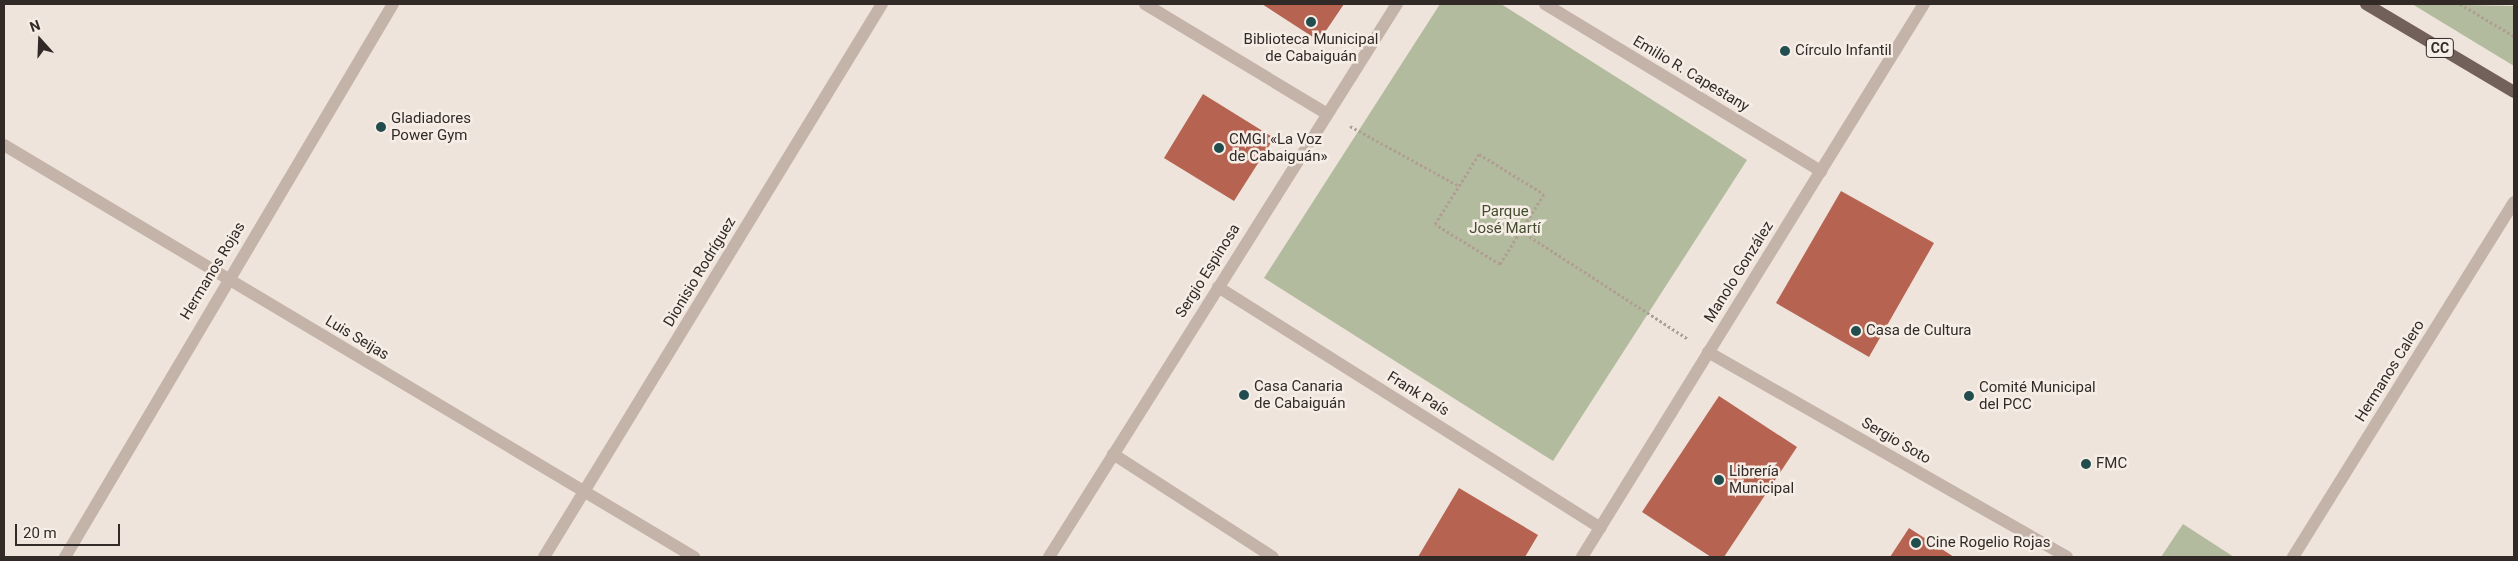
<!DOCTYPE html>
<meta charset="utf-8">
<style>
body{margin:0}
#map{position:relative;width:2518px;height:561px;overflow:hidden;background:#eee4db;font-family:Roboto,sans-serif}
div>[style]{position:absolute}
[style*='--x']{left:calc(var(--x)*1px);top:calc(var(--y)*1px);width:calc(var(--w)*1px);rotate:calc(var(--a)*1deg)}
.green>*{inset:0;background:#b2bb9d}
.building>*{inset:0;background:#b66451}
.path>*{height:3px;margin-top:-1.5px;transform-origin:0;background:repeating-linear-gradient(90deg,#b09e93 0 2.5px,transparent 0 5px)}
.minor>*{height:12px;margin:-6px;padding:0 6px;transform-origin:6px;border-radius:6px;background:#c4b3a8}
.tertiary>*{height:12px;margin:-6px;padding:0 6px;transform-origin:6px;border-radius:6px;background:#c4b3a8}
.primary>*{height:12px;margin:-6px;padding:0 6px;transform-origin:6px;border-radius:6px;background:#72615a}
.dots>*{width:14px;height:14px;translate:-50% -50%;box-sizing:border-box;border:2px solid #f6eee6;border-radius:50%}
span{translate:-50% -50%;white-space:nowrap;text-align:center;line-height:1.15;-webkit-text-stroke:5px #f6eee6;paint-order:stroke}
.shield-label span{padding:1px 4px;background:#f6eee6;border:1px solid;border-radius:4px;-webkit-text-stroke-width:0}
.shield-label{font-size:14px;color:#322a27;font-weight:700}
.poi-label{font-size:15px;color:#322a27}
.left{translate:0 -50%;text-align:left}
.street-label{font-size:15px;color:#322a27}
.park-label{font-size:15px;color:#434d2e}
.frame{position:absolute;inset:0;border:5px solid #322a27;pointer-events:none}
.north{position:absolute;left:15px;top:15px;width:50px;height:50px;-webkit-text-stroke:4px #f6eee6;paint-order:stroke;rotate:340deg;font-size:14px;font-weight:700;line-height:20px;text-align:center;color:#322a27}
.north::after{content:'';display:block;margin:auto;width:18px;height:22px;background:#322a27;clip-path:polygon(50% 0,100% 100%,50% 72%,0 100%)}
.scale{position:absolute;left:15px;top:524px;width:105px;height:22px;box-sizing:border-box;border:2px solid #322a27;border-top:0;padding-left:6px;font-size:15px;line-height:18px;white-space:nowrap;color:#322a27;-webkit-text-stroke:4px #f6eee6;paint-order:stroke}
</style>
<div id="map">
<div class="green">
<div style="clip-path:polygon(1440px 4px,1501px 4px,1747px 160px,1553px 461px,1264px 278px)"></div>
<div style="clip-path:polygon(2412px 4px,2514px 6px,2514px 66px)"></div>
<div style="clip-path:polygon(2183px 524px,2234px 557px,2161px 557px)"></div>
</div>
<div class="building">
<div style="clip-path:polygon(1262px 4px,1344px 4px,1319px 41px)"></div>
<div style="clip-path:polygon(1203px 94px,1274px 138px,1234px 201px,1164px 158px)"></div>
<div style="clip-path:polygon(1841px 191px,1934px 243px,1869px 357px,1776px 303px)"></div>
<div style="clip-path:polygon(1719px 396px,1797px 447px,1724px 557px,1711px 557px,1642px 512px)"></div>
<div style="clip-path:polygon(1459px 488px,1538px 535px,1525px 557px,1418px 557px)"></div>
<div style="clip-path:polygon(1909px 528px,1954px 557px,1890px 557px)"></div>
</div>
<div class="path">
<div style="--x:2460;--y:4;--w:63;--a:30.7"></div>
<div style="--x:1350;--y:126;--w:124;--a:28.8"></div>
<div style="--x:1479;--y:154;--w:76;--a:31.6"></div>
<div style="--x:1544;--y:194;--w:83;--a:122.2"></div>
<div style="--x:1500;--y:264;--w:76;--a:-148.4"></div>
<div style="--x:1435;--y:224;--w:83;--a:-57.8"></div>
<div style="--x:1521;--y:231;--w:199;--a:32.9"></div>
</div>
<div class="minor">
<div style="--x:1145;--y:4;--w:211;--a:31.1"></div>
<div style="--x:1545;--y:4;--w:323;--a:31.2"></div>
<div style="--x:4;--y:145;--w:804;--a:30.84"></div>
<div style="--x:1218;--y:287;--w:452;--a:32.2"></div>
<div style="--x:1113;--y:454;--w:190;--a:32.8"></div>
<div style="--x:65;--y:557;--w:643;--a:-59.33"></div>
<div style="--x:544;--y:557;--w:648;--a:-58.57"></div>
<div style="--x:1049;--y:557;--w:653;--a:-57.82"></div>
<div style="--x:2293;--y:557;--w:418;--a:-58.1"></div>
</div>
<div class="tertiary">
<div style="--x:1708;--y:352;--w:413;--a:29.7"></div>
<div style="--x:1582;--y:557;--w:650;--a:-58.27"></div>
</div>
<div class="primary">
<div style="--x:2366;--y:4;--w:172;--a:30.7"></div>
</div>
<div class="dots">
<div style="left:1311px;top:22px;background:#224d4e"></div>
<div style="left:1785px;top:51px;background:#224d4e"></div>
<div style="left:381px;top:127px;background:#224d4e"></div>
<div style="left:1219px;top:148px;background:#224d4e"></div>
<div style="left:1856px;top:331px;background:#224d4e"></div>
<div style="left:1244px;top:395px;background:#224d4e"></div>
<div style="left:1969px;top:396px;background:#224d4e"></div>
<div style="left:2086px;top:464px;background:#224d4e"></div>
<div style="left:1719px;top:480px;background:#224d4e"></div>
<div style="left:1916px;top:543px;background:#224d4e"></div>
</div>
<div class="shield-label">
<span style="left:2440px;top:48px">CC</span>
</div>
<div class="poi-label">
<span style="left:1311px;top:48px">Biblioteca Municipal<br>de Cabaiguán</span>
<span class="left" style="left:1795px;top:51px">Círculo Infantil</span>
<span class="left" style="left:391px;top:127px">Gladiadores<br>Power Gym</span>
<span class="left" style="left:1229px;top:148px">CMGI «La Voz<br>de Cabaiguán»</span>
<span class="left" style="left:1866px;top:331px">Casa de Cultura</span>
<span class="left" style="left:1254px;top:395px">Casa Canaria<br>de Cabaiguán</span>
<span class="left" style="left:1979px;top:396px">Comité Municipal<br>del PCC</span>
<span class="left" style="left:2096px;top:464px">FMC</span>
<span class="left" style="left:1729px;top:480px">Librería<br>Municipal</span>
<span class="left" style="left:1926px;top:543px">Cine Rogelio Rojas</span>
</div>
<div class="street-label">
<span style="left:1691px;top:74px;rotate:31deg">Emilio R. Capestany</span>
<span style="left:213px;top:271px;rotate:-59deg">Hermanos Rojas</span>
<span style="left:1208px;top:271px;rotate:-58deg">Sergio Espinosa</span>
<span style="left:700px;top:272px;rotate:-59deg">Dionisio Rodríguez</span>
<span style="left:1739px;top:272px;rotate:-58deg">Manolo González</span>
<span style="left:357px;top:338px;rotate:31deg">Luis Seijas</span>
<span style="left:2390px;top:371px;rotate:-58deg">Hermanos Calero</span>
<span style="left:1418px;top:394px;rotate:32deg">Frank País</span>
<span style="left:1896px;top:441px;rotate:30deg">Sergio Soto</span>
</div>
<div class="park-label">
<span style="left:1505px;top:220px">Parque<br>José Martí</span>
</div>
<div class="frame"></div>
<div class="north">N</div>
<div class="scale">20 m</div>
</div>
